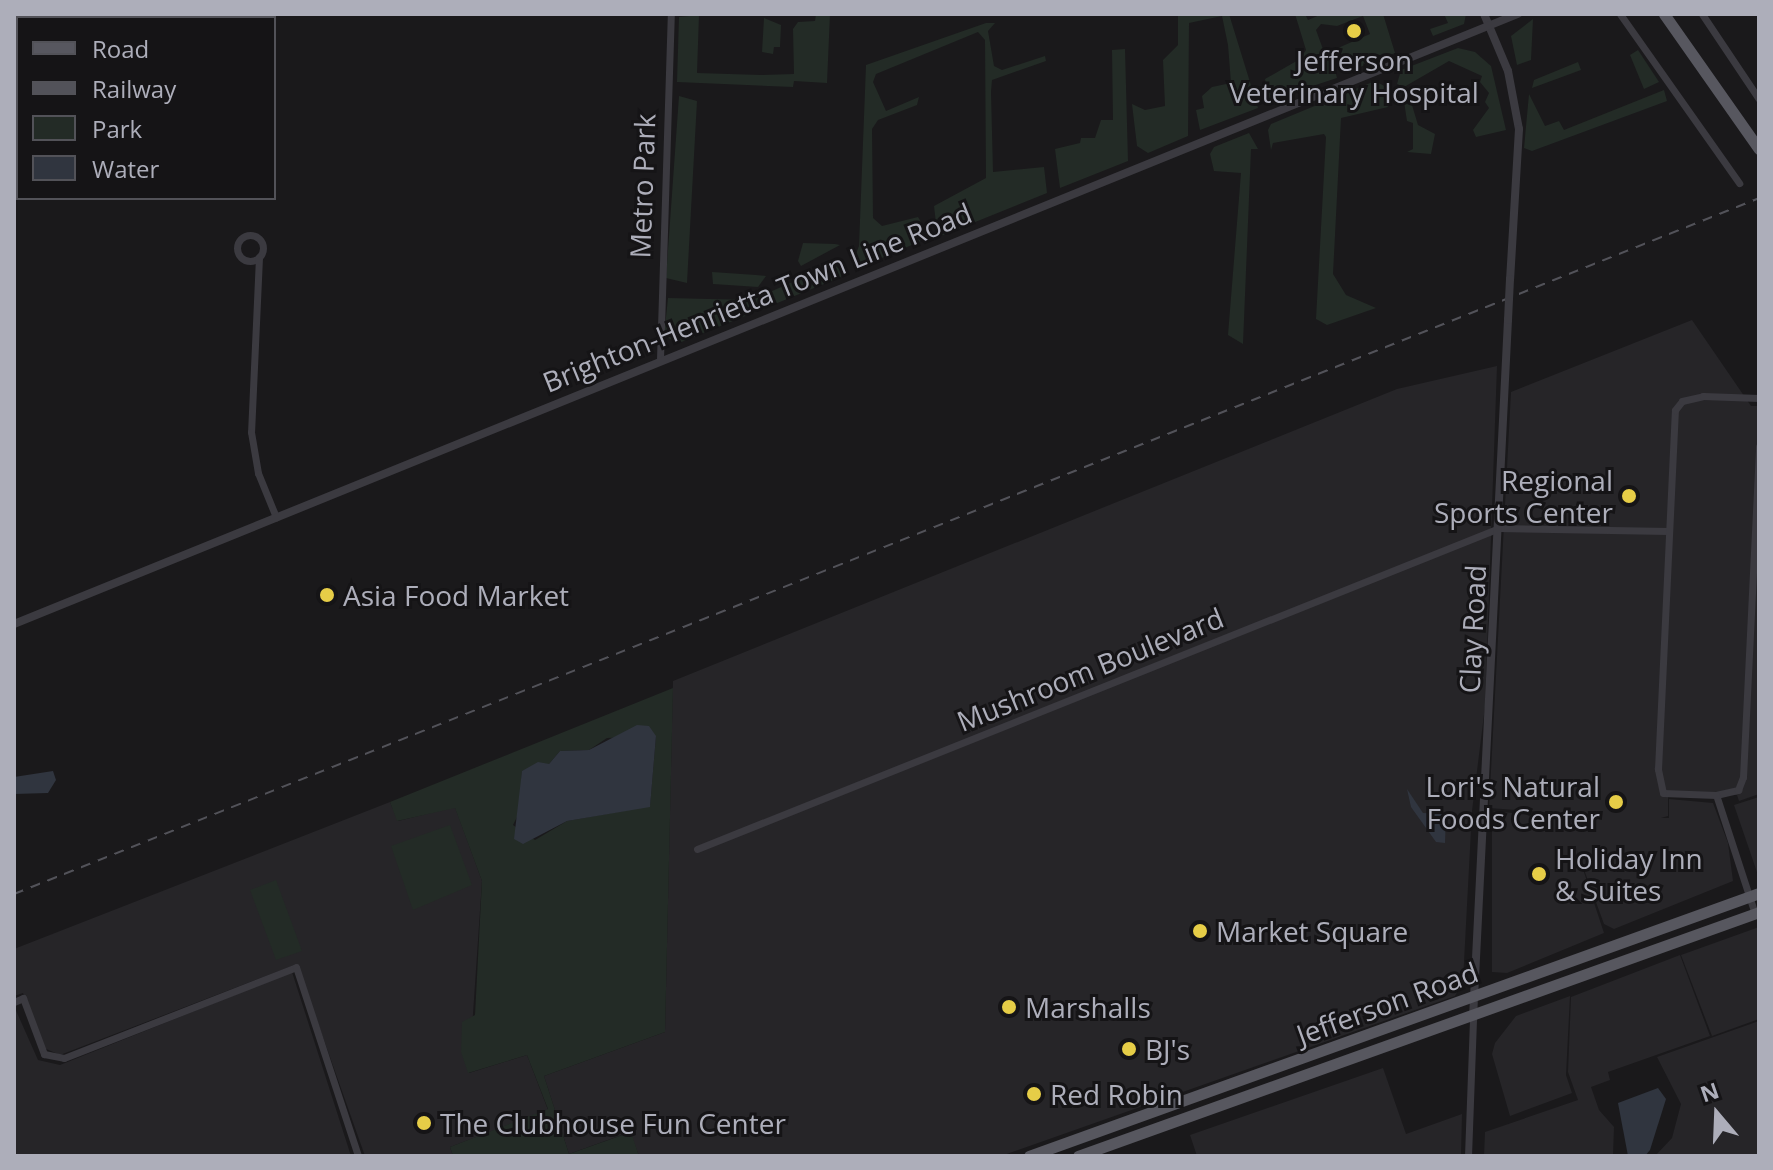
<!DOCTYPE html>
<style>
body{margin:0}
#map{position:relative;width:1773px;height:1170px;overflow:hidden;background:#1a191b;font-family:"Open Sans",sans-serif}
div>[style]{position:absolute}
[style*='--x']{left:calc(var(--x)*1px);top:calc(var(--y)*1px);width:calc(var(--w)*1px);rotate:calc(var(--a)*1deg)}
.built>*{inset:0;background:#262528}
.green>*{inset:0;background:#232b26}
.water>*{inset:0;background:#30353f}
.minor>*{height:7px;margin:-3.5px;padding:0 3.5px;transform-origin:3.5px;border-radius:3.5px;background:#3b3a40}
.minor>.ring{margin:-3.5px;padding:0;box-sizing:content-box;background:none;border:7px solid #3b3a40;border-radius:50%}
.tertiary>*{height:8px;margin:-4px;padding:0 4px;transform-origin:4px;border-radius:4px;background:#3b3a40}
.primary>*{height:11px;margin:-5.5px;padding:0 5.5px;transform-origin:5.5px;border-radius:5.5px;background:#57575f}
.rail>*{height:2px;margin-top:-1px;transform-origin:0;background:repeating-linear-gradient(90deg,#525259 0 10px,transparent 0 18px)}
.tertiary-bridge>*{height:8px;margin:-4px;padding:0 4px;transform-origin:4px;border-radius:4px;background:#3b3a40}
.dots>*{width:22px;height:22px;translate:-50% -50%;box-sizing:border-box;border:4px solid #151416;border-radius:50%}
span{translate:-50% -50%;white-space:nowrap;text-align:center;line-height:1.15;-webkit-text-stroke:6px #151416;paint-order:stroke}
.poi-label{font-size:28px;color:#adaeba}
.right{translate:-100% -50%;text-align:right}
.left{translate:0 -50%;text-align:left}
.street-label{font-size:28px;color:#adaeba}
.frame{position:absolute;inset:0;border:16px solid #adaeba;pointer-events:none}
.legend{position:absolute;left:16px;top:16px;width:260px;height:184px;box-sizing:border-box;background:#151416;border:2px solid #525258;margin:0;padding:10px 14px;list-style:none;font-size:24px;color:#adaeba}
.legend li{display:flex;align-items:center;gap:16px;height:40px}
.legend b{width:40px;border:2px solid #525258}
.north{position:absolute;left:1677px;top:1074px;width:80px;height:80px;-webkit-text-stroke:6px #151416;paint-order:stroke;rotate:341deg;font-size:22px;font-weight:700;line-height:32px;text-align:center;color:#adaeba}
.north::after{content:'';display:block;margin:auto;width:28px;height:36px;background:#adaeba;clip-path:polygon(50% 0,100% 100%,50% 72%,0 100%)}
</style>
<div id="map">
<div class="built">
<div style="clip-path:polygon(1692px 320px,1751px 406px,1759px 406px,1759px 794px,1739px 801px,1737px 795px,1668px 797px,1668px 816px,1661px 818px,1669px 818px,1669px 799px,1713px 803px,1728px 843px,1733px 881px,1614px 929px,1604px 924px,1575px 845px,1604px 933px,1507px 973px,1492px 972px,1492px 816px,1494px 811px,1566px 819px,1571px 814px,1489px 808px,1511px 392px)"></div>
<div style="clip-path:polygon(1497px 366px,1485px 707px,1472px 811px,1463px 981px,1455px 996px,1001px 1156px,639px 1156px,630px 1132px,569px 1154px,544px 1076px,665px 1032px,673px 681px,1397px 389px)"></div>
<div style="clip-path:polygon(1759px 797px,1759px 878px,1734px 805px)"></div>
<div style="clip-path:polygon(390px 802px,398px 821px,455px 807px,482px 881px,469px 1073px,527px 1055px,548px 1110px,450px 1147px,453px 1156px,365px 1156px,297px 964px,60px 1055px,44px 1048px,23px 993px,14px 996px,14px 949px)"></div>
<div style="clip-path:polygon(1759px 927px,1759px 1019px,1712px 1036px,1681px 955px)"></div>
<div style="clip-path:polygon(1680px 955px,1710px 1036px,1608px 1072px,1610px 1080px,1591px 1087px,1599px 1110px,1614px 1127px,1613px 1156px,1484px 1156px,1485px 1132px,1578px 1100px,1568px 1072px,1571px 997px)"></div>
<div style="clip-path:polygon(292px 972px,351px 1156px,14px 1156px,14px 1006px,38px 1060px,60px 1065px)"></div>
<div style="clip-path:polygon(1570px 996px,1566px 1075px,1572px 1093px,1510px 1116px,1492px 1054px,1495px 1043px,1516px 1016px)"></div>
<div style="clip-path:polygon(1759px 1021px,1759px 1156px,1655px 1156px,1672px 1138px,1681px 1104px,1657px 1057px)"></div>
<div style="clip-path:polygon(1383px 1068px,1406px 1134px,1462px 1114px,1461px 1156px,1197px 1156px,1190px 1135px)"></div>
</div>
<div class="green">
<div style="clip-path:polygon(816px 14px,830px 14px,827px 83px,794px 81px,793px 87px,677px 82px,679px 17px,699px 15px,697px 73px,761px 75px,794px 74px,793px 29px,798px 22px,815px 21px)"></div>
<div style="clip-path:polygon(1178px 14px,1229px 14px,1258px 108px,1200px 130px,1196px 110px,1204px 108px,1202px 96px,1212px 87px,1231px 83px,1228px 45px,1222px 16px,1189px 23px,1188px 136px,1148px 153px,1137px 146px,1132px 104px,1145px 110px,1165px 106px,1163px 60px,1178px 45px)"></div>
<div style="clip-path:polygon(1295px 14px,1305px 14px,1308px 20px,1322px 14px,1383px 14px,1395px 53px,1350px 71px,1338px 48px,1370px 34px,1363px 16px,1337px 26px,1321px 24px,1316px 30px,1324px 52px,1330px 51px,1337px 78px,1270px 100px,1265px 79px,1300px 59px,1306px 50px)"></div>
<div style="clip-path:polygon(1444px 14px,1466px 14px,1464px 24px,1433px 36px,1430px 29px,1448px 23px)"></div>
<div style="clip-path:polygon(764px 18px,781px 25px,780px 47px,774px 47px,773px 54px,762px 52px)"></div>
<div style="clip-path:polygon(1533px 19px,1531px 60px,1517px 65px,1511px 36px)"></div>
<div style="clip-path:polygon(986px 23px,995px 23px,988px 31px,994px 66px,1002px 70px,1045px 56px,1046px 61px,992px 80px,991px 92px,993px 172px,1044px 167px,1047px 193px,943px 235px,937px 232px,934px 206px,986px 178px,985px 40px,978px 32px,876px 74px,873px 82px,886px 111px,919px 97px,917px 105px,878px 120px,872px 129px,873px 218px,882px 226px,918px 217px,930px 237px,859px 268px,852px 264px,859px 246px,866px 65px)"></div>
<div style="clip-path:polygon(1458px 48px,1475px 52px,1491px 66px,1506px 130px,1476px 137px,1473px 130px,1489px 108px,1485px 102px,1489px 93px,1480px 82px,1482px 76px,1449px 61px,1404px 87px,1397px 84px,1401px 70px)"></div>
<div style="clip-path:polygon(1125px 49px,1128px 161px,1060px 188px,1055px 149px,1080px 143px,1081px 138px,1095px 138px,1101px 120px,1113px 120px,1112px 50px)"></div>
<div style="clip-path:polygon(1638px 50px,1659px 82px,1644px 89px,1630px 55px)"></div>
<div style="clip-path:polygon(1578px 62px,1581px 70px,1532px 88px,1534px 80px)"></div>
<div style="clip-path:polygon(1375px 81px,1388px 88px,1392px 99px,1385px 102px,1388px 107px,1341px 118px,1333px 274px,1346px 295px,1376px 308px,1327px 325px,1316px 319px,1326px 137px,1324px 134px,1273px 143px,1271px 150px,1268px 130px,1271px 124px)"></div>
<div style="clip-path:polygon(1664px 90px,1667px 101px,1532px 151px,1524px 148px,1529px 94px,1545px 126px,1559px 121px,1564px 130px)"></div>
<div style="clip-path:polygon(1403px 95px,1409px 95px,1418px 125px,1435px 134px,1431px 154px,1407px 152px,1413px 149px,1413px 123px,1407px 121px)"></div>
<div style="clip-path:polygon(679px 96px,697px 101px,687px 283px,666px 278px)"></div>
<div style="clip-path:polygon(1249px 133px,1258px 149px,1251px 149px,1243px 344px,1228px 335px,1241px 173px,1214px 171px,1210px 154px,1214px 147px)"></div>
<div style="clip-path:polygon(803px 243px,835px 244px,840px 245px,801px 266px,798px 261px)"></div>
<div style="clip-path:polygon(833px 264px,843px 272px,841px 277px,679px 343px,664px 336px,668px 298px,752px 300px)"></div>
<div style="clip-path:polygon(712px 272px,756px 275px,766px 276px,758px 287px,713px 284px)"></div>
<div style="clip-path:polygon(evenodd,673px 688px,665px 1032px,544px 1076px,569px 1154px,631px 1132px,639px 1156px,453px 1156px,450px 1147px,548px 1109px,527px 1055px,468px 1073px,461px 1052px,462px 1022px,475px 1015px,482px 881px,455px 808px,397px 821px,390px 802px,673px 688px,656px 736px,650px 806px,567px 821px,535px 840px,513px 825px,520px 811px,522px 771px,549px 764px,560px 751px,589px 750px,607px 738px,656px 736px)"></div>
<div style="clip-path:polygon(450px 825px,472px 885px,413px 910px,391px 846px)"></div>
<div style="clip-path:polygon(276px 880px,302px 951px,276px 960px,250px 890px)"></div>
</div>
<div class="water">
<div style="clip-path:polygon(637px 725px,649px 726px,656px 736px,650px 807px,567px 821px,523px 844px,514px 839px,522px 771px,538px 762px,549px 764px,560px 751px,589px 750px)"></div>
<div style="clip-path:polygon(53px 771px,56px 780px,48px 793px,14px 794px,14px 777px)"></div>
<div style="clip-path:polygon(1407px 789px,1423px 813px,1446px 814px,1445px 843px,1436px 842px,1411px 807px)"></div>
<div style="clip-path:polygon(1658px 1088px,1666px 1099px,1650px 1150px,1645px 1156px,1628px 1156px,1618px 1103px)"></div>
</div>
<div class="minor">
<div style="--x:1620;--y:14;--w:207;--a:54.8"></div>
<div style="--x:1702;--y:14;--w:102;--a:56.2"></div>
<div class="ring" style="left:237px;top:235px;width:19px;height:19px"></div>
<div style="--x:259;--y:257;--w:175;--a:92.6"></div>
<div style="--x:251;--y:432;--w:42;--a:80.3"></div>
<div style="--x:258;--y:473;--w:48;--a:67.8"></div>
<div style="--x:660;--y:359;--w:345;--a:-88.2"></div>
<div style="--x:1716;--y:795;--w:23;--a:-13"></div>
<div style="--x:1738;--y:790;--w:14;--a:-69"></div>
<div style="--x:1743;--y:777;--w:331;--a:-87.2"></div>
<div style="--x:697;--y:849;--w:864;--a:-21.81"></div>
<div style="--x:1499;--y:528;--w:169;--a:1"></div>
<div style="--x:1755;--y:914;--w:125;--a:-108.1"></div>
<div style="--x:1716;--y:795;--w:53;--a:-177.8"></div>
<div style="--x:1663;--y:793;--w:25;--a:-102"></div>
<div style="--x:1658;--y:769;--w:359;--a:-87.3"></div>
<div style="--x:1675;--y:410;--w:11;--a:-52"></div>
<div style="--x:1682;--y:401;--w:22;--a:-13"></div>
<div style="--x:1703;--y:396;--w:56;--a:2"></div>
<div style="--x:14;--y:1002;--w:10;--a:-24"></div>
<div style="--x:23;--y:998;--w:60;--a:69.4"></div>
<div style="--x:44;--y:1054;--w:20;--a:11"></div>
<div style="--x:64;--y:1058;--w:249;--a:-21.4"></div>
<div style="--x:296;--y:967;--w:199;--a:71.8"></div>
<div style="--x:1468;--y:1156;--w:138;--a:-87.9"></div>
</div>
<div class="tertiary">
<div style="--x:1484;--y:14;--w:62;--a:67.2"></div>
<div style="--x:1508;--y:71;--w:59;--a:79.3"></div>
<div style="--x:1519;--y:129;--w:150;--a:93.4"></div>
<div style="--x:14;--y:624;--w:1623;--a:-22.08"></div>
<div style="--x:1473;--y:1018;--w:699;--a:-87.13"></div>
</div>
<div class="primary">
<div style="--x:1664;--y:14;--w:165;--a:54.9"></div>
<div style="--x:1029;--y:1156;--w:776;--a:-19.81"></div>
<div style="--x:1078;--y:1156;--w:723;--a:-19.71"></div>
</div>
<div class="rail">
<div style="--x:14;--y:894;--w:1879;--a:-21.74"></div>
</div>
<div class="tertiary-bridge">
<div style="--x:1508;--y:320;--w:41;--a:-87.2"></div>
</div>
<div class="dots">
<div style="left:1354px;top:31px;background:#e6cd47"></div>
<div style="left:1629px;top:496px;background:#e6cd47"></div>
<div style="left:327px;top:595px;background:#e6cd47"></div>
<div style="left:1616px;top:802px;background:#e6cd47"></div>
<div style="left:1539px;top:874px;background:#e6cd47"></div>
<div style="left:1200px;top:931px;background:#e6cd47"></div>
<div style="left:1009px;top:1007px;background:#e6cd47"></div>
<div style="left:1129px;top:1049px;background:#e6cd47"></div>
<div style="left:1034px;top:1094px;background:#e6cd47"></div>
<div style="left:424px;top:1123px;background:#e6cd47"></div>
</div>
<div class="poi-label">
<span style="left:1354px;top:76px">Jefferson<br>Veterinary Hospital</span>
<span class="right" style="left:1613px;top:496px">Regional<br>Sports Center</span>
<span class="left" style="left:343px;top:595px">Asia Food Market</span>
<span class="right" style="left:1600px;top:802px">Lori's Natural<br>Foods Center</span>
<span class="left" style="left:1555px;top:874px">Holiday Inn<br>&amp; Suites</span>
<span class="left" style="left:1216px;top:931px">Market Square</span>
<span class="left" style="left:1025px;top:1007px">Marshalls</span>
<span class="left" style="left:1145px;top:1049px">BJ's</span>
<span class="left" style="left:1050px;top:1094px">Red Robin</span>
<span class="left" style="left:440px;top:1123px">The Clubhouse Fun Center</span>
</div>
<div class="street-label">
<span style="left:642px;top:186px;rotate:-88deg">Metro Park</span>
<span style="left:757px;top:297px;rotate:-22deg">Brighton-Henrietta Town Line Road</span>
<span style="left:1472px;top:629px;rotate:-87deg">Clay Road</span>
<span style="left:1090px;top:669px;rotate:-22deg">Mushroom Boulevard</span>
<span style="left:1387px;top:1003px;rotate:-20deg">Jefferson Road</span>
</div>
<div class="frame"></div>
<ul class="legend">
<li><b style="height:10px;background:#57575f"></b>Road</li>
<li><b style="height:10px;background:#525259"></b>Railway</li>
<li><b style="height:22px;background:#232b26"></b>Park</li>
<li><b style="height:22px;background:#30353f"></b>Water</li>
</ul>
<div class="north">N</div>
</div>
